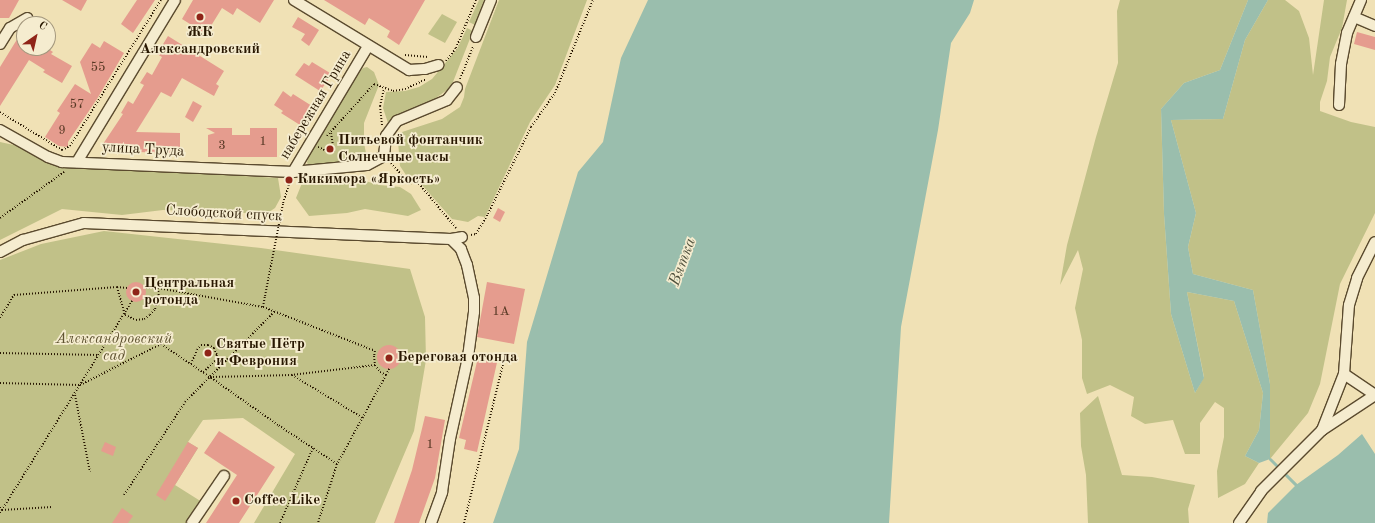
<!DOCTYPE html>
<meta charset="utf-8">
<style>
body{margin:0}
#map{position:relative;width:1375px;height:523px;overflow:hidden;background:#f0e1b5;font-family:"Old Standard TT",serif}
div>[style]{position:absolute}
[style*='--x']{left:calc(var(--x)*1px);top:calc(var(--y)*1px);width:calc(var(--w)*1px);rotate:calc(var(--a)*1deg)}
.green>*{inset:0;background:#c1c188}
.water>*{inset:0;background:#9abead}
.stream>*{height:3px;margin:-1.5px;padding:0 1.5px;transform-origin:1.5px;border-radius:1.5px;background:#9abead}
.building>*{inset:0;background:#e59c8e}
.round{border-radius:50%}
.path>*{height:2px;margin-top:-1px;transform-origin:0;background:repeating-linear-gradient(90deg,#281701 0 1px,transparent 0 3px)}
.roads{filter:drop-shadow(1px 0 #5a4a2e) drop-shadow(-1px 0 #5a4a2e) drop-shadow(0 1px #5a4a2e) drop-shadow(0 -1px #5a4a2e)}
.minor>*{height:10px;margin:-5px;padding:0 5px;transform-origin:5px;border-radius:5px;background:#f5eccf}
.path-bridge>*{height:2px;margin-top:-1px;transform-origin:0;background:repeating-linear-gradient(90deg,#281701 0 1px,transparent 0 3px)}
.dots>*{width:11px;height:11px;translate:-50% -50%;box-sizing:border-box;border:2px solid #f5eccf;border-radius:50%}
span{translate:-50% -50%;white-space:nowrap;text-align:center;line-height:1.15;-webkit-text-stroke:3.5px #f5eccf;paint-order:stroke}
.number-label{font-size:13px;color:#573824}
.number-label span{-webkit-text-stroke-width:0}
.poi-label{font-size:15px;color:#281701;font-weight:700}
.left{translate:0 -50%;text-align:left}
.street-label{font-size:15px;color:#281701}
.park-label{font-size:15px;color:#5e5230;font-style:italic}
.water-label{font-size:16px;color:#50513d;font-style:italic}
.north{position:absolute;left:16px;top:16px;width:40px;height:40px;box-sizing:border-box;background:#f5eccf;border:1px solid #a3977d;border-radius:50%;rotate:34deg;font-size:11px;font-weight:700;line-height:16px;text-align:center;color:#281701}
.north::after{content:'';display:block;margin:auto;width:14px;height:18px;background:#8f2418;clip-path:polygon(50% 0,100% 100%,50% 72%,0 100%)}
</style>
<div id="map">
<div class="green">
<div style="clip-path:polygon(479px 0,484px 0,475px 25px,469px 22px)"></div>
<div style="clip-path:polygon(499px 0,587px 0,555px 85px,530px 122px,485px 217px,478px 216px,468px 222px,452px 219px,415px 177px,410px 181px,400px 166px,398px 141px,402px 132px,442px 119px,460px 107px,464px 97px,465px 89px)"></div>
<div style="clip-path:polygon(1120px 0,1248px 0,1220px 70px,1184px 83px,1161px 109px,1164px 214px,1171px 314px,1195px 393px,1204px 377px,1187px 292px,1234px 301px,1263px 393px,1259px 430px,1245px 456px,1259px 463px,1245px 484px,1218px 498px,1217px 471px,1224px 437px,1224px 408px,1215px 402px,1200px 423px,1200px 454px,1185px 454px,1173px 420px,1145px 424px,1131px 416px,1134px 397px,1110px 385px,1087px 394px,1082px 378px,1082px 340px,1075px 308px,1083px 269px,1078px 250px,1060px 285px,1067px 245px,1096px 137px,1118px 63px,1117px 11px)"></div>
<div style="clip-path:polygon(1268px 0,1285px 0,1299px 11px,1309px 38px,1313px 75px,1324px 0,1347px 0,1342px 28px,1330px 57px,1327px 81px,1320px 102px,1320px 111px,1351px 122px,1375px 127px,1375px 213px,1340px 284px,1320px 384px,1308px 413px,1270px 459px,1270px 384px,1253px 290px,1193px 274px,1188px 247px,1196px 213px,1171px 120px,1223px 119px,1245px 40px)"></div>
<div style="clip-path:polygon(442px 14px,457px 22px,445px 43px,428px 34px)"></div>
<div style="clip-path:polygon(467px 28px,473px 31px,453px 82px,447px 90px,422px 108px,395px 117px,388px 123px,383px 108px,386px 92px,405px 91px,419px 87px,432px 79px,457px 49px)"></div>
<div style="clip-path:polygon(367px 67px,374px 72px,379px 85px,364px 123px,364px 143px,367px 158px,359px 163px,312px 168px,307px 163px,308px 157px,356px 76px,363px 68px)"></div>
<div style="clip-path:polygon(0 142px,23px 147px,54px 165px,278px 178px,281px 197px,275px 208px,266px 214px,163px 210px,122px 215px,62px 209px,0 240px)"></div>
<div style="clip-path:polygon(355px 178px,379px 185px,400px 187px,411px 194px,421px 210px,408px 216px,365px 209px,347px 213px,309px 216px,296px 198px,302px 183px)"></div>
<div style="clip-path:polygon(104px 231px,261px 248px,410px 269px,425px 317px,426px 360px,414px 431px,375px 523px,254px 523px,295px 454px,243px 418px,203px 420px,188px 442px,198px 448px,175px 485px,202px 502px,188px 523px,0 523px,0 260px,41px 244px)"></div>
<div style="clip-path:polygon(1098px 396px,1122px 475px,1152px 477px,1195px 485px,1188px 509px,1189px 523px,1088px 523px,1086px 475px,1081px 446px,1080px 413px)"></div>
</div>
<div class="water">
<div style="clip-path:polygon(648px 0,974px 0,970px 13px,951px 43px,938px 130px,901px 327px,889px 523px,493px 523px,519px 449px,527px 342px,578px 172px,603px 142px,621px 58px)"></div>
<div style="clip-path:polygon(1248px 0,1268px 0,1245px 40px,1223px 119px,1171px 120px,1196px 213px,1188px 247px,1193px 274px,1253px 290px,1270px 384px,1270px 459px,1259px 463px,1245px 456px,1259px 430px,1263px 393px,1234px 301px,1187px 292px,1204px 378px,1195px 393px,1171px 314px,1164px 214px,1161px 109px,1184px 83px,1220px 70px)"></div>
<div style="clip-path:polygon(1362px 434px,1375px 454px,1375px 523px,1267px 523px,1268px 513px,1296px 485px,1338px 455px)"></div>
</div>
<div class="stream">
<div style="--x:1270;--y:459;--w:37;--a:45"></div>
</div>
<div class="building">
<div style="clip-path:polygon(0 0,19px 0,9px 18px,0 18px)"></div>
<div style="clip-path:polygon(62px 0,87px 0,81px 11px)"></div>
<div style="clip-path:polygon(137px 0,155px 0,133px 33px,121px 24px)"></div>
<div style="clip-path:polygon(193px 0,274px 0,260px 23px,237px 8px,233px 15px,222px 8px,206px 34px,182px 19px)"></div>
<div style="clip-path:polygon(324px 0,425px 0,399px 45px,387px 37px,390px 31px,369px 18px,365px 25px)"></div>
<div style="clip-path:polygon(298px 17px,319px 30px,309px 46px,301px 40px,305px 34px,292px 27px)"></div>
<div style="clip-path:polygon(24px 28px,24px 48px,47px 48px,53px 52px,51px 54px,72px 66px,62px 83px,43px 72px,45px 70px,29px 60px,0 106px,0 67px)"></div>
<div style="clip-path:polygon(1357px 32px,1375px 37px,1375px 50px,1354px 44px)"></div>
<div style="clip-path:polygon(168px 36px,224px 71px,216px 84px,219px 86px,214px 96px,182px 78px,171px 97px,161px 92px,136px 132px,180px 133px,180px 153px,135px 152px,135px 154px,124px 154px,105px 152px,103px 144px,123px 114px,121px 113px,128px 101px,133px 104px,144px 85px,140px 83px,147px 72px,152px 75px,162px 57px,157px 54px)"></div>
<div style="clip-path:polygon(104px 41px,124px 53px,97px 99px,68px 142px,68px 147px,59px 146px,45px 137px,60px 113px,57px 111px,75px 84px,91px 94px,80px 62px,92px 43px,100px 48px)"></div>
<div style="clip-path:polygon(312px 62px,330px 73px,327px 78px,329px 79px,320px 91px,295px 75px,304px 63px,309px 66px)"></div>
<div style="clip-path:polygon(283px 91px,291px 97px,293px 94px,312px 106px,300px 125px,281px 113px,283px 111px,274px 105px)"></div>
<div style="clip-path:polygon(193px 101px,202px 106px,193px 122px,185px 117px)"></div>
<div style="clip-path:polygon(206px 128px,232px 128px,232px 135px,250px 135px,250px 128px,277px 128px,277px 157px,208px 157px,208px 135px,215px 133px)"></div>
<div style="clip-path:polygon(498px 208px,505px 212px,500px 222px,493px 218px)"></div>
<div class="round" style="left:126px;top:282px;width:20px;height:20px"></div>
<div style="clip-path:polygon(487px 282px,525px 289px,514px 344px,477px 337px)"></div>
<div class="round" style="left:377px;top:345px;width:24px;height:24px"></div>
<div style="clip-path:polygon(479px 353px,498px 358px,477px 452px,464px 449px,466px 440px,459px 438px)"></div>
<div style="clip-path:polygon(425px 416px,445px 420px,435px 478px,419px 523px,394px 523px,412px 470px)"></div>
<div style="clip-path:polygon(219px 431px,275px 467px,239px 523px,206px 523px,237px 475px,204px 453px)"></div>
<div style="clip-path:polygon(105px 442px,116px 447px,113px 456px,101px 451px)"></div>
<div style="clip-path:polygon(188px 442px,198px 448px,165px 501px,156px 495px)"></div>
<div style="clip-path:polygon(122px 508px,133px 516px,128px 523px,112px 523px)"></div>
</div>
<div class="path">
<div style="--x:405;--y:55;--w:23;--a:5"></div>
<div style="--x:446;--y:61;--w:16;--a:-52"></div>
<div style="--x:456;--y:48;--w:52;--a:-67.4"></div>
<div style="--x:460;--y:79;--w:35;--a:-68"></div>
<div style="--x:0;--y:112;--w:73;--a:31.5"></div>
<div style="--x:62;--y:150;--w:9;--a:-27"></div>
<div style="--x:70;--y:146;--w:172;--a:-58.1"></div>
<div style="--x:382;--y:125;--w:19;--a:-96"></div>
<div style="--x:380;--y:106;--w:17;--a:-77"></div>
<div style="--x:327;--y:136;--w:70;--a:-47.9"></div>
<div style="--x:374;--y:84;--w:20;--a:20"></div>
<div style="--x:393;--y:91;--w:12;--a:-9"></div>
<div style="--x:405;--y:89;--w:23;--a:-25"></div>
<div style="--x:318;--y:147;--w:14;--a:25"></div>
<div style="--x:331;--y:153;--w:3;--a:-18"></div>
<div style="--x:334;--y:152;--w:19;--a:-99"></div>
<div style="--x:391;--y:163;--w:28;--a:48"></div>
<div style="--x:410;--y:184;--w:7;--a:-45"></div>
<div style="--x:415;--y:179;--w:64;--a:50.1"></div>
<div style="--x:283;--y:203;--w:23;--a:-72"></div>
<div style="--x:0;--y:218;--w:79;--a:-35.7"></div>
<div style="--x:471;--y:235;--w:5;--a:-11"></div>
<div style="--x:476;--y:234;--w:23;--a:-59"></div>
<div style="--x:488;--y:214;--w:97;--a:-63.7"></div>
<div style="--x:531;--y:127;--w:42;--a:-54.8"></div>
<div style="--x:555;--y:93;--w:100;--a:-67.8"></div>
<div style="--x:117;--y:287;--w:10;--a:6"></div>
<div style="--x:146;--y:288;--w:12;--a:0"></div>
<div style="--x:263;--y:307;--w:11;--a:-80"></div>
<div style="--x:0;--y:318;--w:27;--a:-59"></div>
<div style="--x:14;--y:295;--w:103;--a:-4.4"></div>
<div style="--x:117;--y:287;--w:29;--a:74"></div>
<div style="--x:125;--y:315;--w:12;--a:24"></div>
<div style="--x:136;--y:320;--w:8;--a:-7"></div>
<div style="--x:144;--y:319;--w:7;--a:-34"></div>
<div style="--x:150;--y:315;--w:8;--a:-50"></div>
<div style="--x:155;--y:309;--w:12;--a:-70"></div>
<div style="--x:159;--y:298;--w:10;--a:-96"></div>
<div style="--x:158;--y:288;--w:107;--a:10.3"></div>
<div style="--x:263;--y:307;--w:120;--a:21.4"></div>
<div style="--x:375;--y:351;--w:5;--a:101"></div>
<div style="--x:374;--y:356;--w:9;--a:84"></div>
<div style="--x:375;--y:365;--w:9;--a:54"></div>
<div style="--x:380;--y:372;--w:7;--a:27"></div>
<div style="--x:386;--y:375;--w:102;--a:118.8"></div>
<div style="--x:337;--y:464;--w:62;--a:107.9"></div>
<div style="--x:0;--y:353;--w:99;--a:1.2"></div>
<div style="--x:191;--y:364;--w:15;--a:-67"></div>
<div style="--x:197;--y:350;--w:6;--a:-51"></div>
<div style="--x:201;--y:345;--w:7;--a:0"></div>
<div style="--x:208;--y:345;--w:7;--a:27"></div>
<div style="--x:214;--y:348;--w:8;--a:67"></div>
<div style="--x:217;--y:355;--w:6;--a:108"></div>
<div style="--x:215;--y:361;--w:16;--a:137"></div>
<div style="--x:292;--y:375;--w:83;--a:31.2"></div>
<div style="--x:386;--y:375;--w:7;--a:-63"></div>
<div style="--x:0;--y:383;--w:80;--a:1.4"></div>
<div style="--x:80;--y:385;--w:91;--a:-26.8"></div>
<div style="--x:161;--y:344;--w:59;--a:34"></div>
<div style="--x:75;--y:395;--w:78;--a:79"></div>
<div style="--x:337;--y:464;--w:71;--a:-146.5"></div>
<div style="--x:278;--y:425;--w:83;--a:-144.8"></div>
<div style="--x:210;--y:377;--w:81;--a:-1.4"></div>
<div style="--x:291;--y:375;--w:85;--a:-6.8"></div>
<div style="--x:124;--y:495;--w:111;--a:-56.7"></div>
<div style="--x:185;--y:402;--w:128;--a:-45.3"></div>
<div style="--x:0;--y:507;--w:4;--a:56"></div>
<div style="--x:2;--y:510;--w:50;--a:-3.4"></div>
<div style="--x:0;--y:513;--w:250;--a:-58.1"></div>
<div style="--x:280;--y:523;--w:82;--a:-66.3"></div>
<div style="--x:464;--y:523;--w:176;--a:-76.2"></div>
</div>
<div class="roads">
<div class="minor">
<div style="--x:294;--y:0;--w:135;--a:31.3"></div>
<div style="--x:409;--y:70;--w:16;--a:-4"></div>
<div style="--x:425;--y:69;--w:14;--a:-17"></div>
<div style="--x:1354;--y:17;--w:23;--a:23"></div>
<div style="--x:476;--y:37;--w:40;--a:-68"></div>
<div style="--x:0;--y:44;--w:19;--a:-58"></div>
<div style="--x:10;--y:28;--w:20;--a:-30"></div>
<div style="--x:1339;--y:105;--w:41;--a:-87.2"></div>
<div style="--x:1341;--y:64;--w:32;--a:-79"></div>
<div style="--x:1347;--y:33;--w:36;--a:-67"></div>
<div style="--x:0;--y:130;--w:55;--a:29.4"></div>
<div style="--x:48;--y:157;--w:15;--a:20"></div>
<div style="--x:62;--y:162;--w:231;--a:2.5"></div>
<div style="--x:293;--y:172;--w:74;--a:-5.4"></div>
<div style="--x:367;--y:165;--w:19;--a:-28"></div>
<div style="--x:384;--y:156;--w:20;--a:-84"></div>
<div style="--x:386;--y:136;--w:19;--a:-54"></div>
<div style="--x:397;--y:121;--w:54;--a:-22.8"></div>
<div style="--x:447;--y:100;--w:16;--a:-52"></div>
<div style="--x:77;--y:162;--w:189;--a:-58.8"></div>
<div style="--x:293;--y:172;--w:147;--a:-59.2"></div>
<div style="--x:0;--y:252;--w:26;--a:-28"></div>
<div style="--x:23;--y:240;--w:63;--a:-15.6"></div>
<div style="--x:84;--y:223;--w:367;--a:2.5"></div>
<div style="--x:451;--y:239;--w:11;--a:-10"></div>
<div style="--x:1344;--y:374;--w:37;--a:34"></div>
<div style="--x:1322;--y:430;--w:60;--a:-68.6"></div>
<div style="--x:1344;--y:374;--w:69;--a:-85.9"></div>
<div style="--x:1349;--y:305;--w:28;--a:-73"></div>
<div style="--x:1357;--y:278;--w:40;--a:-63.4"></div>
<div style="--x:192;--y:523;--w:57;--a:-55.8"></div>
<div style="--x:431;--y:523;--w:33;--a:-70"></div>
<div style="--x:442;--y:492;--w:54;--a:-81.4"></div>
<div style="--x:450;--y:439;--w:84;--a:-77.6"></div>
<div style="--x:468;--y:357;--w:45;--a:-82.4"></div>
<div style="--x:474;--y:312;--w:14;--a:-90"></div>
<div style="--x:474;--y:298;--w:34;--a:-102"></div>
<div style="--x:467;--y:265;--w:17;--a:-111"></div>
<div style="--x:461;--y:249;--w:14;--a:-135"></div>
<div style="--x:1239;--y:523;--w:39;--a:-55"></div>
<div style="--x:1261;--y:491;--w:86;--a:-45"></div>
<div style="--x:1322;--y:430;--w:64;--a:-33.4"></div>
</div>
</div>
<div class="path-bridge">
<div style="--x:265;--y:296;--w:95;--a:-79"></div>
</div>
<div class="dots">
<div style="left:200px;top:17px;background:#8f2418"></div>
<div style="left:330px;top:149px;background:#8f2418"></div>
<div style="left:289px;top:180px;background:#8f2418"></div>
<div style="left:136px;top:292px;background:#8f2418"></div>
<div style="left:208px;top:353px;background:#8f2418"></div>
<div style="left:389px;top:358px;background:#8f2418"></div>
<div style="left:236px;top:501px;background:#8f2418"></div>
</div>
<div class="number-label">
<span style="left:98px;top:68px">55</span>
<span style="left:77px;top:105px">57</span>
<span style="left:62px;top:131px">9</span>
<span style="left:263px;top:142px">1</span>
<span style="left:222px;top:146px">3</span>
<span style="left:501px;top:312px">1А</span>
<span style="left:430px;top:445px">1</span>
</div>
<div class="poi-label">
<span style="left:200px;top:41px">ЖК<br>Александровский</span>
<span class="left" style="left:338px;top:149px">Питьевой фонтанчик<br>Солнечные часы</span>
<span class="left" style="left:297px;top:180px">Кикимора «Яркость»</span>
<span class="left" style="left:144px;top:292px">Центральная<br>ротонда</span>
<span class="left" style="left:216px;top:353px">Святые Пётр<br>и Феврония</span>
<span class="left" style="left:397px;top:358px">Береговая отонда</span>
<span class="left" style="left:244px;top:501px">Coffee Like</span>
</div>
<div class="street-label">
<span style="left:316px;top:105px;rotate:-59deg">набережная Грина</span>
<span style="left:143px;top:150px;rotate:3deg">улица Труда</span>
<span style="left:224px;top:214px;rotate:3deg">Слободской спуск</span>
</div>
<div class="park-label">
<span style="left:114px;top:348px">Александровский<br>сад</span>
</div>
<div class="water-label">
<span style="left:683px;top:262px;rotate:-70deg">Вятка</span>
</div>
<div class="north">С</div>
</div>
